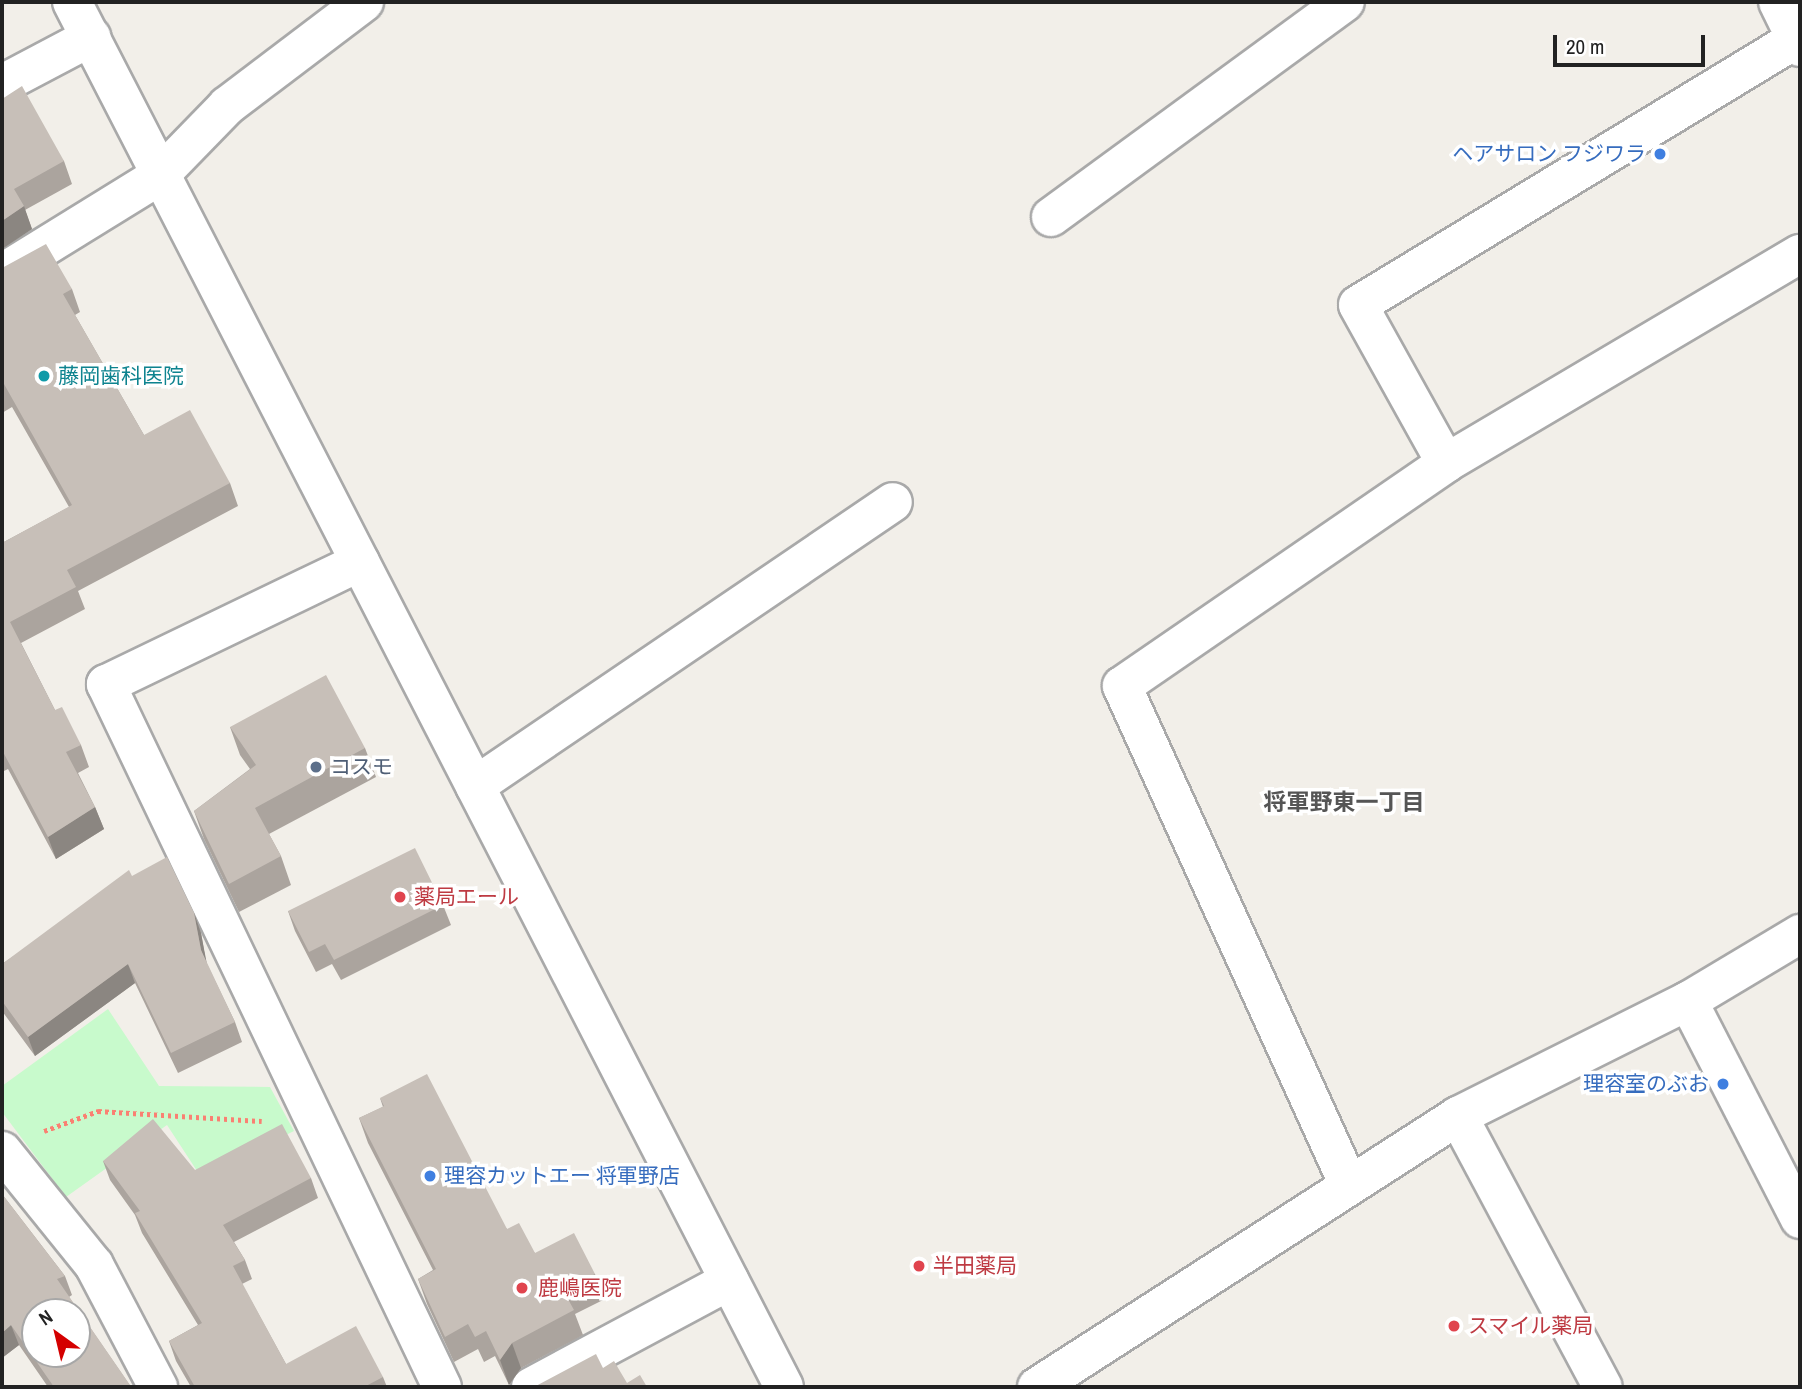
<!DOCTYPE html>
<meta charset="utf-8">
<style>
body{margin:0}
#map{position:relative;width:1802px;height:1389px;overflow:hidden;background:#f2efe9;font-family:"Archivo Narrow","Noto Sans JP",sans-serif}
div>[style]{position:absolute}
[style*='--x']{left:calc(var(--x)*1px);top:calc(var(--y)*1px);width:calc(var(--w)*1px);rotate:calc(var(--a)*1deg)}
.park>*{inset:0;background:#c8facc}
.path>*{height:4.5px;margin-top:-2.25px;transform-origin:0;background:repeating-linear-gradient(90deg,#fa8072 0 3.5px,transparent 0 7px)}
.roads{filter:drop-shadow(2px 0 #a9a9a9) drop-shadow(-2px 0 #a9a9a9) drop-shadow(0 2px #a9a9a9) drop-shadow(0 -2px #a9a9a9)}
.minor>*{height:38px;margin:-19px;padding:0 19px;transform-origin:19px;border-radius:19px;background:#fff}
.wall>*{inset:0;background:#aba49e}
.shaded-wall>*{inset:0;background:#8b8681}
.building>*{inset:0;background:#c7bfb8}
.dots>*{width:19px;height:19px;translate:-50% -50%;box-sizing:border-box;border:4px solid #fff;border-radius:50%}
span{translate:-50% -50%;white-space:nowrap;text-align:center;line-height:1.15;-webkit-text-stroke:7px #fff;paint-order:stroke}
.shop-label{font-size:21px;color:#366cbe}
.right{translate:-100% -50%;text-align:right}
.left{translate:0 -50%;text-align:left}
.culture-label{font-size:21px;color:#0d838f}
.service-label{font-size:21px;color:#4e5e75}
.health-label{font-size:21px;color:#be3a42}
.neighbourhood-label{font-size:23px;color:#555;font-weight:700}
.frame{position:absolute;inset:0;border:4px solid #222;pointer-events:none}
.north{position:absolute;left:21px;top:1298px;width:70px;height:70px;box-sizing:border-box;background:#fff;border:2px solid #a7a7a7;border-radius:50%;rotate:326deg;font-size:19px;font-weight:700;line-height:28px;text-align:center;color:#222}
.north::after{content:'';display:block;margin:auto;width:24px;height:32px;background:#d40000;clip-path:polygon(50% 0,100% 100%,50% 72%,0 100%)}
.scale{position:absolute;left:1553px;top:35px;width:152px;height:32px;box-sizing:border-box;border:4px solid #222;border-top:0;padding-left:9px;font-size:21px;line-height:24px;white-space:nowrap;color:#222;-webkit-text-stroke:5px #fff;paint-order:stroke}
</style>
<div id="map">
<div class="park">
<div style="clip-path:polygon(108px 1009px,159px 1086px,270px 1087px,294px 1131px,201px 1177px,167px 1125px,66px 1197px,2px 1112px,2px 1086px)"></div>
</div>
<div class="path">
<div style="--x:44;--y:1131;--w:58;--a:-20.3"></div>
<div style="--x:98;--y:1111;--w:164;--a:3.5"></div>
</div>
<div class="roads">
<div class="minor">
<div style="--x:72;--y:2;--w:1557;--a:62.79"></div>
<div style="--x:1778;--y:2;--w:50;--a:63.9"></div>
<div style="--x:1796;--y:39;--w:512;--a:148.73"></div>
<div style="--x:1358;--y:305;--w:181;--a:60.9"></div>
<div style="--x:1446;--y:463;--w:411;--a:-30.6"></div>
<div style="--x:2;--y:84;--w:101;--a:-27.8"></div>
<div style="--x:1051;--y:217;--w:364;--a:-36.2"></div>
<div style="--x:2;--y:273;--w:185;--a:-31.7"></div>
<div style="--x:159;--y:176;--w:98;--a:-45.8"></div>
<div style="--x:227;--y:106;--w:172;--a:-37.2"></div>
<div style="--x:360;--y:562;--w:282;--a:154.3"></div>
<div style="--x:106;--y:684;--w:779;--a:64.45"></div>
<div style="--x:475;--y:786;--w:505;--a:-34.19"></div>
<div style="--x:1688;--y:1001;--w:245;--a:62.8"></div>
<div style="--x:1458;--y:1116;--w:307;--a:61.9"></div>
<div style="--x:2;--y:1151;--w:146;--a:51.1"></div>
<div style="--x:94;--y:1265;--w:138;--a:62.3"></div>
<div style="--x:1348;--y:1183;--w:546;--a:-114.45"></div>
<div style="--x:1122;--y:686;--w:393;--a:-34.5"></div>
<div style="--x:531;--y:1387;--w:225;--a:-28.2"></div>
<div style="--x:1037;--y:1387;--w:501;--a:-32.77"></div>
<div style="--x:1458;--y:1116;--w:257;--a:-26.6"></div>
<div style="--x:1688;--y:1001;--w:131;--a:-30.9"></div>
</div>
</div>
<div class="wall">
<div style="clip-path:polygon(2px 99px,64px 161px,72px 184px,25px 210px,32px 229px,2px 249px)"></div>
<div style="clip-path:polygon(2px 268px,72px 289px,80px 312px,75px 315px,144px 435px,230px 483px,238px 506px,78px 591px,85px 609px,21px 643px,55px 710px,81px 745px,89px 767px,78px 773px,95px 807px,104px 829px,56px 859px,8px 769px,2px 772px,2px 543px,69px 507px,12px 407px,2px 413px)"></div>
<div style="clip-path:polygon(230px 727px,365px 748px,376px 777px,269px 834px,281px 856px,291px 885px,239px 912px,204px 839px,194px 811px,250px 769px,240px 755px)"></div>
<div style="clip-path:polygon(132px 876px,194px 913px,201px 933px,206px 962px,235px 1022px,242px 1042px,178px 1073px,135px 983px,35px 1056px,2px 1011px,2px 964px)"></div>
<div style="clip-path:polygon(443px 905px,451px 925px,341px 980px,332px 964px,316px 972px,295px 931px,288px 911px)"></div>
<div style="clip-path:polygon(380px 1098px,507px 1229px,535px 1253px,595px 1274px,605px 1299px,575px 1314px,583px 1335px,521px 1368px,509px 1385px,495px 1356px,484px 1362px,478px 1349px,454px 1362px,427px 1304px,418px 1279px,433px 1270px,368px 1143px,359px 1118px,383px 1107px)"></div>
<div style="clip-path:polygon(103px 1161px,195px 1170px,311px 1178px,318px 1198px,234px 1242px,245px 1260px,252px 1279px,242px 1284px,286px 1364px,383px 1377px,387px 1387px,191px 1387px,176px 1361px,169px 1341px,198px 1325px,142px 1233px,135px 1215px,110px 1180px)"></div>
<div style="clip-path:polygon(2px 1194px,65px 1276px,72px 1295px,69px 1297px,131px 1387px,48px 1387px,19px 1345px,2px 1358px)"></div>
</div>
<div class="shaded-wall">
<div style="clip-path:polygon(24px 206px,32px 229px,2px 249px,2px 221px)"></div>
<div style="clip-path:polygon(95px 807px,104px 829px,56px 859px,48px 837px)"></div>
<div style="clip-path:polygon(194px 913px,201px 933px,208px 970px,201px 950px)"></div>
<div style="clip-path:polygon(128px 964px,135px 983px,35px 1056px,28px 1037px)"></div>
<div style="clip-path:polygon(11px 1325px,19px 1345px,2px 1358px,2px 1333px)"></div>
<div style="clip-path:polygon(512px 1343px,521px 1368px,509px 1385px,500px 1360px)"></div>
</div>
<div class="building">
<div style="clip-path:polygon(22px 86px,64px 161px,14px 189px,24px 206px,2px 221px,2px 99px)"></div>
<div style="clip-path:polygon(46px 244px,72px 289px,63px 294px,144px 435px,190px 410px,230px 483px,67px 570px,76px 587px,10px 622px,55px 710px,62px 707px,81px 745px,66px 752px,95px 807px,48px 837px,2px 750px,2px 543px,72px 505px,4px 384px,2px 385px,2px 268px)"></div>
<div style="clip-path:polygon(326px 675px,365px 748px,255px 808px,281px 856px,229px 884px,194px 811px,256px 765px,230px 727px)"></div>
<div style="clip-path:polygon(415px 848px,443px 905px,334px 960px,325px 944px,309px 952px,288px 911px)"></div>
<div style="clip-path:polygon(167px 857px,194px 913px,201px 950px,235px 1022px,171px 1053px,128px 964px,28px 1037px,2px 1001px,2px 964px,129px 870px,132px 876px)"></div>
<div style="clip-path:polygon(427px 1074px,507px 1229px,519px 1223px,535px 1253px,574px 1233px,595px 1274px,563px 1290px,574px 1310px,512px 1343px,500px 1360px,486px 1331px,475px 1337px,468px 1324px,445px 1337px,418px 1279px,436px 1269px,359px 1118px,384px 1106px,380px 1098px)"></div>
<div style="clip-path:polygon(153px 1119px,195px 1170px,282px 1124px,311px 1178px,223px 1225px,245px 1260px,233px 1266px,286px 1364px,356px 1326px,383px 1377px,364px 1387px,195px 1387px,169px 1341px,202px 1323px,135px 1213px,140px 1211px,103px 1161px)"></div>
<div style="clip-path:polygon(evenodd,2px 1194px,65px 1276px,57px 1279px,130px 1385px,127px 1387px,54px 1387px,11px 1325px,2px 1333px,2px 1194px,35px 1312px,77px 1312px,77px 1354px,35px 1354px,35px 1312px)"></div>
<div style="clip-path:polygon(596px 1354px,603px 1368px,614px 1361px,627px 1383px,640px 1375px,647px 1387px,513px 1387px,534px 1387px)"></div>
</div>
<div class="dots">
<div style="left:1660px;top:154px;background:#3f7fe0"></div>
<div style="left:44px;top:376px;background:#0f9aa8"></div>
<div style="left:316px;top:767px;background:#5c6f8a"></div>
<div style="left:400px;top:897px;background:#e0444e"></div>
<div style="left:1723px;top:1084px;background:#3f7fe0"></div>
<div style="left:430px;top:1176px;background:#3f7fe0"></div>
<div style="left:919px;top:1266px;background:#e0444e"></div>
<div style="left:522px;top:1288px;background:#e0444e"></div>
<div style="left:1454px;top:1326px;background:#e0444e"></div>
</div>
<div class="shop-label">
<span class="right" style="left:1646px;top:154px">ヘアサロン フジワラ</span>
<span class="right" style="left:1709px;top:1084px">理容室のぶお</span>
<span class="left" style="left:444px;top:1176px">理容カットエー 将軍野店</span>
</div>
<div class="culture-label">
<span class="left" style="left:58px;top:376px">藤岡歯科医院</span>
</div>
<div class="service-label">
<span class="left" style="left:330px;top:767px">コスモ</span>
</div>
<div class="health-label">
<span class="left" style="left:414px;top:897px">薬局エール</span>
<span class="left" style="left:933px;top:1266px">半田薬局</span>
<span class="left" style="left:538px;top:1288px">鹿嶋医院</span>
<span class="left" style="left:1468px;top:1326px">スマイル薬局</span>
</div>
<div class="neighbourhood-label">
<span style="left:1344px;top:802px">将軍野東一丁目</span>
</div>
<div class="frame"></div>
<div class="north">N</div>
<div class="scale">20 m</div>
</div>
